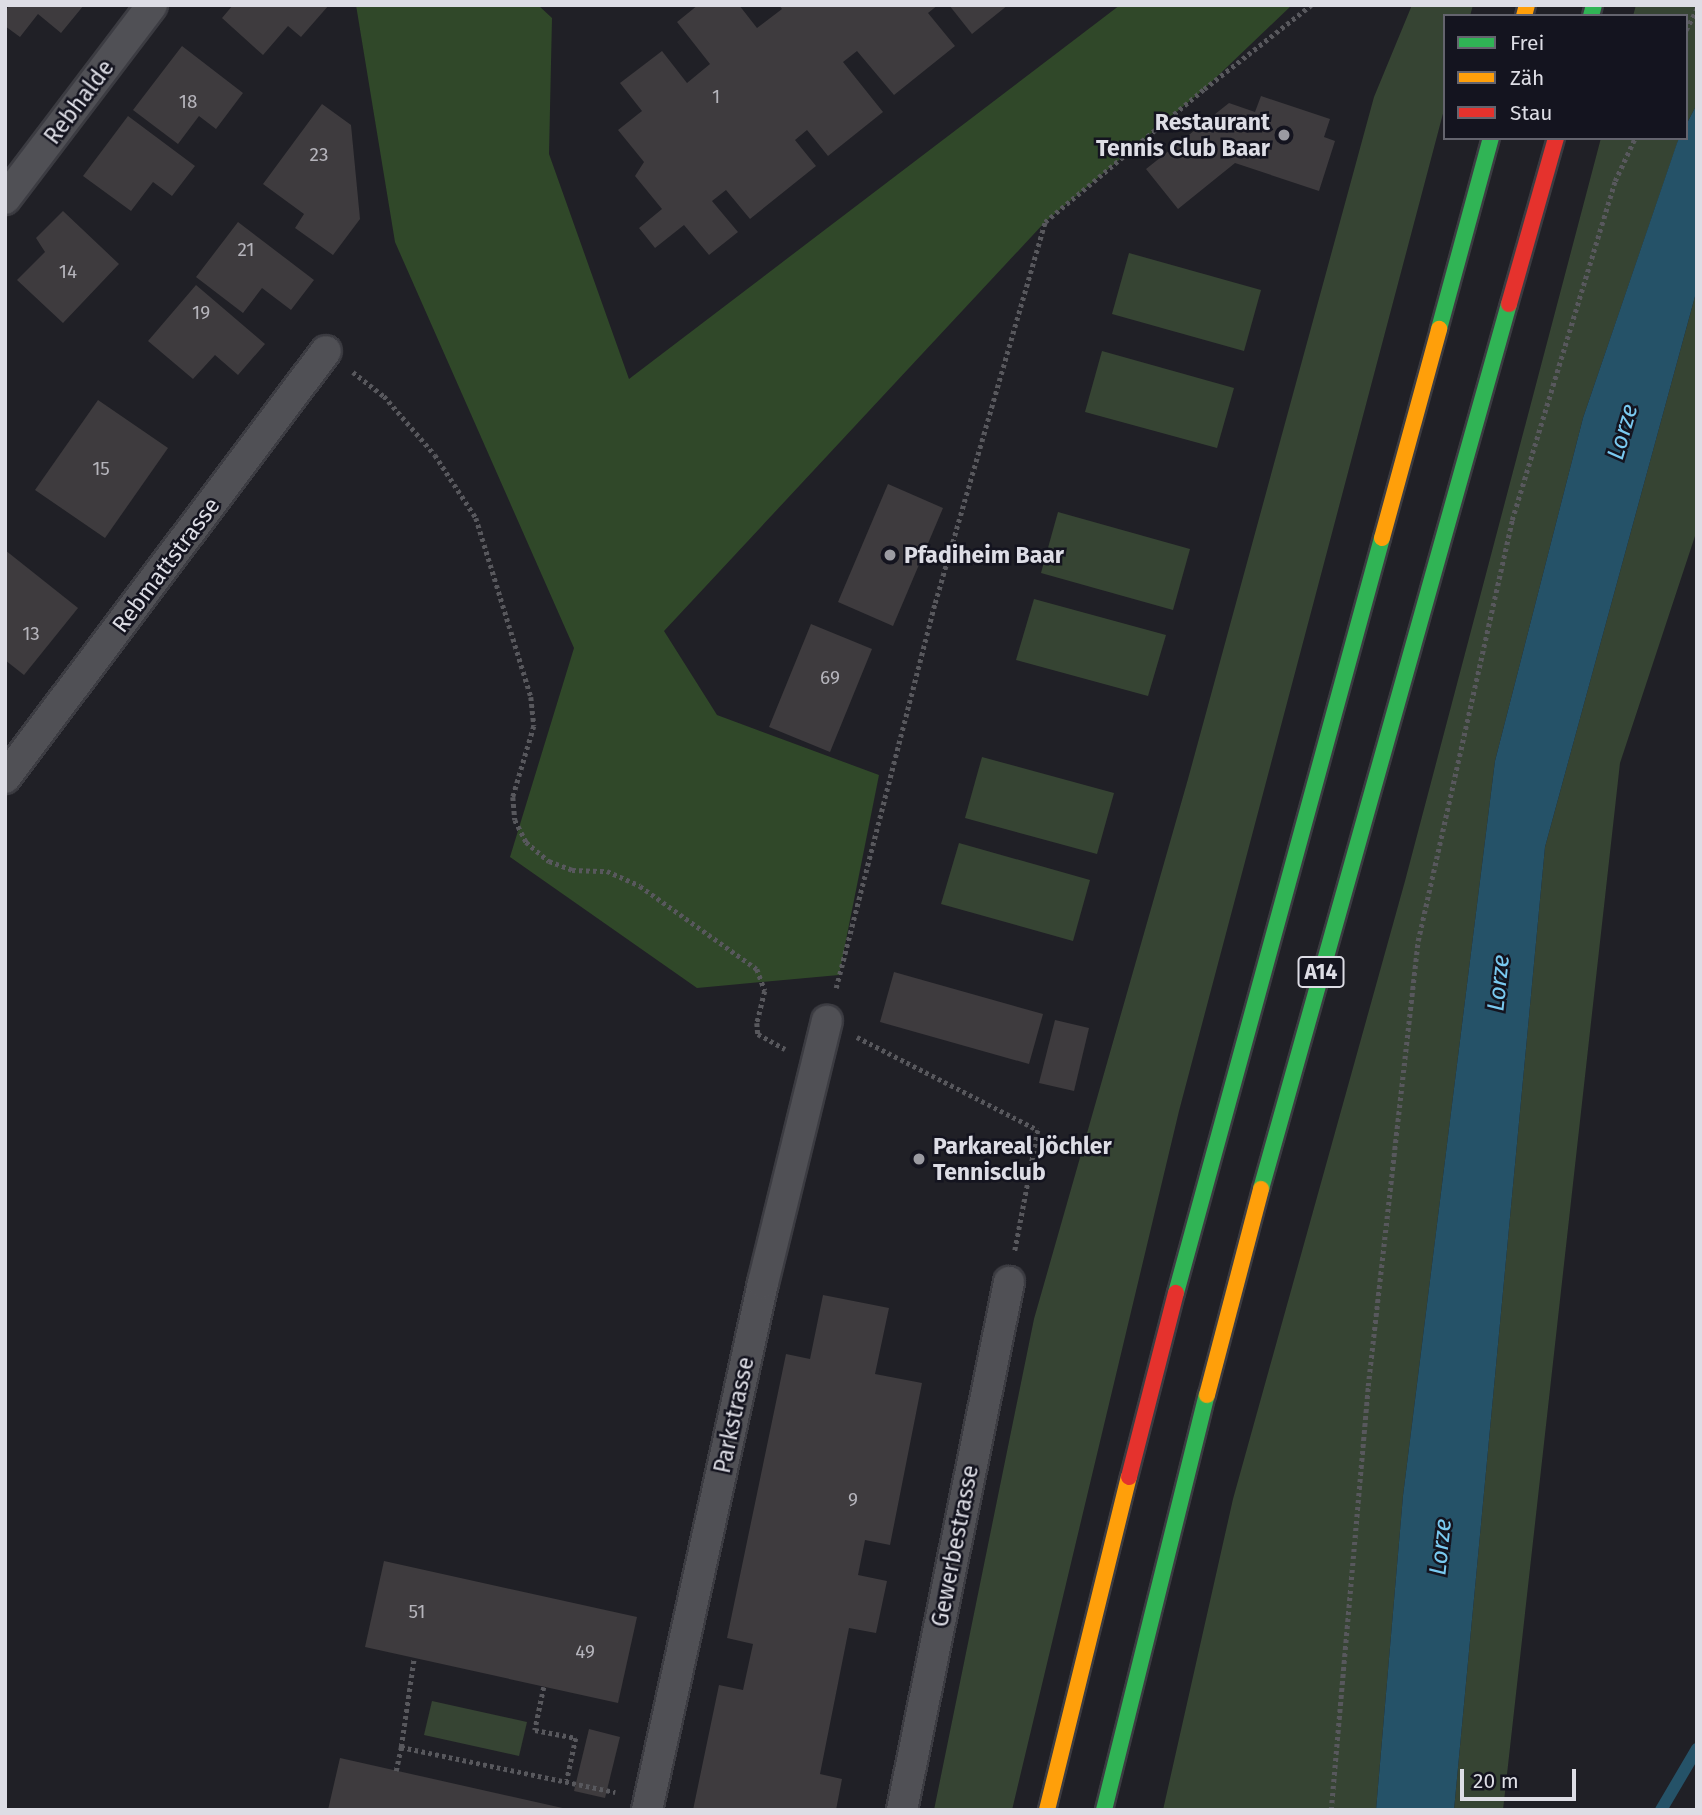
<!DOCTYPE html>
<meta charset="utf-8">
<style>
body{margin:0}
#map{position:relative;width:1702px;height:1815px;overflow:hidden;background:#202026;font-family:"Fira Sans",sans-serif}
div>[style]{position:absolute}
[style*='--x']{left:calc(var(--x)*1px);top:calc(var(--y)*1px);width:calc(var(--w)*1px);rotate:calc(var(--a)*1deg)}
.green>*{inset:0;background:#364433}
.forest>*{inset:0;background:#304829}
.water>*{inset:0;background:#255268}
.stream>*{height:12px;margin:-6px;padding:0 6px;transform-origin:6px;border-radius:6px;background:#255268}
.building>*{inset:0;background:#3e3b3e}
.path>*{height:4.5px;margin-top:-2.25px;transform-origin:0;background:repeating-linear-gradient(90deg,#58585d 0 3.5px,transparent 0 7px)}
.roads{filter:drop-shadow(2px 0 #3c3c42) drop-shadow(-2px 0 #3c3c42) drop-shadow(0 2px #3c3c42) drop-shadow(0 -2px #3c3c42)}
.street>*{height:30px;margin:-15px;padding:0 15px;transform-origin:15px;border-radius:15px;background:#505055}
.fast>*{height:16px;margin:-8px;padding:0 8px;transform-origin:8px;border-radius:8px;background:#30b455}
.slow>*{height:16px;margin:-8px;padding:0 8px;transform-origin:8px;border-radius:8px;background:#ff9f0a}
.jam>*{height:16px;margin:-8px;padding:0 8px;transform-origin:8px;border-radius:8px;background:#e5322d}
.dots>*{width:19px;height:19px;translate:-50% -50%;box-sizing:border-box;border:4px solid #14141f;border-radius:50%}
span{translate:-50% -50%;white-space:nowrap;text-align:center;line-height:1.15;-webkit-text-stroke:5px #14141f;paint-order:stroke}
.number-label{font-size:19px;color:#b5b4bb}
.number-label span{-webkit-text-stroke-width:0}
.shield-label span{padding:2px 5px;background:#14141f;border:2px solid;border-radius:5px;-webkit-text-stroke-width:0}
.shield-label{font-size:21px;color:#dddde5;font-weight:700}
.street-label{font-size:23px;color:#dddde5}
.poi-label{font-size:23px;color:#dddde5;font-weight:700}
.right{translate:-100% -50%;text-align:right}
.left{translate:0 -50%;text-align:left}
.water-label{font-size:24px;color:#7acaf1;font-style:italic}
.frame{position:absolute;inset:0;border:7px solid #dddde5;pointer-events:none}
.legend{position:absolute;left:1443px;top:14px;width:245px;height:126px;box-sizing:border-box;background:#14141f;border:2px solid #64646e;margin:0;padding:9px 12px;list-style:none;font-size:21px;color:#dddde5}
.legend li{display:flex;align-items:center;gap:14px;height:35px}
.legend b{width:35px;border:2px solid #64646e}
.scale{position:absolute;left:1460px;top:1769px;width:116px;height:32px;box-sizing:border-box;border:4px solid #dddde5;border-top:0;padding-left:9px;font-size:21px;line-height:24px;white-space:nowrap;color:#dddde5;-webkit-text-stroke:5px #14141f;paint-order:stroke}
</style>
<div id="map">
<div class="green">
<div style="clip-path:polygon(1412px 5px,1473px 5px,1470px 16px,1445px 16px,1445px 106px,1179px 1111px,1012px 1810px,934px 1810px,1034px 1319px,1188px 779px,1374px 97px)"></div>
<div style="clip-path:polygon(1636px 5px,1697px 5px,1697px 104px,1686px 125px,1686px 16px,1633px 16px)"></div>
<div style="clip-path:polygon(1601px 138px,1679px 138px,1583px 418px,1495px 761px,1403px 1496px,1376px 1810px,1163px 1810px,1233px 1499px,1405px 881px)"></div>
<div style="clip-path:polygon(1129px 253px,1261px 290px,1244px 351px,1112px 314px)"></div>
<div style="clip-path:polygon(1697px 289px,1697px 530px,1620px 763px,1503px 1810px,1454px 1810px,1545px 847px)"></div>
<div style="clip-path:polygon(1102px 351px,1234px 388px,1217px 448px,1085px 412px)"></div>
<div style="clip-path:polygon(1058px 512px,1190px 549px,1173px 610px,1041px 573px)"></div>
<div style="clip-path:polygon(1034px 599px,1166px 635px,1148px 696px,1016px 660px)"></div>
<div style="clip-path:polygon(982px 757px,1114px 793px,1097px 854px,965px 818px)"></div>
<div style="clip-path:polygon(959px 843px,1090px 880px,1073px 941px,941px 904px)"></div>
<div style="clip-path:polygon(432px 1701px,527px 1722px,519px 1756px,424px 1735px)"></div>
</div>
<div class="forest">
<div style="clip-path:polygon(356px 5px,538px 5px,552px 18px,549px 154px,629px 379px,1120px 5px,1292px 5px,1204px 89px,1045px 222px,664px 631px,717px 715px,879px 775px,839px 975px,697px 988px,510px 857px,574px 648px,395px 242px)"></div>
</div>
<div class="water">
<div style="clip-path:polygon(1697px 104px,1697px 289px,1545px 847px,1454px 1810px,1376px 1810px,1403px 1496px,1495px 761px,1583px 418px,1677px 143px,1679px 138px,1686px 138px,1686px 125px)"></div>
</div>
<div class="stream">
<div style="--x:1661;--y:1810;--w:71;--a:-59.5"></div>
</div>
<div class="building">
<div style="clip-path:polygon(10px 5px,84px 5px,61px 33px,38px 14px,20px 37px,5px 26px,5px 11px)"></div>
<div style="clip-path:polygon(233px 5px,329px 5px,301px 37px,288px 26px,263px 55px,222px 18px)"></div>
<div style="clip-path:polygon(698px 5px,739px 5px,757px 28px,782px 9px,779px 5px,938px 5px,928px 13px,955px 46px,894px 95px,857px 51px,843px 62px,883px 112px,828px 156px,807px 130px,795px 140px,816px 166px,750px 219px,726px 190px,712px 201px,738px 232px,709px 255px,684px 225px,655px 248px,639px 228px,662px 209px,635px 176px,644px 162px,618px 130px,642px 111px,620px 83px,662px 51px,687px 83px,710px 64px,677px 22px)"></div>
<div style="clip-path:polygon(949px 5px,1008px 5px,972px 34px)"></div>
<div style="clip-path:polygon(182px 46px,243px 93px,216px 129px,199px 116px,178px 144px,133px 110px)"></div>
<div style="clip-path:polygon(1261px 96px,1330px 119px,1324px 137px,1335px 141px,1319px 191px,1235px 163px,1178px 209px,1146px 169px,1229px 103px,1255px 112px)"></div>
<div style="clip-path:polygon(322px 104px,351px 125px,360px 219px,333px 255px,295px 228px,304px 214px,263px 184px)"></div>
<div style="clip-path:polygon(128px 116px,195px 166px,172px 196px,153px 182px,131px 211px,83px 176px)"></div>
<div style="clip-path:polygon(63px 211px,119px 264px,63px 323px,17px 280px,45px 252px,36px 238px)"></div>
<div style="clip-path:polygon(238px 222px,314px 280px,291px 310px,262px 288px,243px 313px,196px 277px)"></div>
<div style="clip-path:polygon(196px 285px,265px 344px,238px 375px,215px 355px,193px 379px,148px 341px)"></div>
<div style="clip-path:polygon(98px 400px,168px 448px,105px 538px,35px 490px)"></div>
<div style="clip-path:polygon(888px 484px,943px 508px,893px 626px,838px 602px)"></div>
<div style="clip-path:polygon(5px 550px,78px 608px,24px 675px,5px 660px)"></div>
<div style="clip-path:polygon(811px 624px,872px 649px,830px 752px,769px 727px)"></div>
<div style="clip-path:polygon(894px 972px,1043px 1014px,1029px 1064px,880px 1022px)"></div>
<div style="clip-path:polygon(1055px 1020px,1089px 1028px,1074px 1091px,1039px 1083px)"></div>
<div style="clip-path:polygon(823px 1295px,889px 1308px,875px 1374px,922px 1383px,890px 1545px,865px 1540px,858px 1575px,887px 1581px,876px 1633px,849px 1628px,820px 1774px,842px 1779px,836px 1810px,693px 1810px,719px 1685px,743px 1690px,753px 1644px,727px 1638px,786px 1354px,810px 1359px)"></div>
<div style="clip-path:polygon(384px 1561px,637px 1617px,618px 1703px,365px 1647px)"></div>
<div style="clip-path:polygon(589px 1729px,620px 1737px,605px 1798px,574px 1791px)"></div>
<div style="clip-path:polygon(340px 1758px,567px 1809px,567px 1810px,328px 1810px)"></div>
</div>
<div class="path">
<div style="--x:1686;--y:30;--w:25;--a:-63"></div>
<div style="--x:353;--y:372;--w:39;--a:38"></div>
<div style="--x:384;--y:396;--w:78;--a:49.2"></div>
<div style="--x:435;--y:455;--w:75;--a:56.9"></div>
<div style="--x:476;--y:518;--w:187;--a:72.9"></div>
<div style="--x:531;--y:697;--w:29;--a:84"></div>
<div style="--x:534;--y:726;--w:74;--a:106.5"></div>
<div style="--x:513;--y:797;--w:23;--a:85"></div>
<div style="--x:515;--y:820;--w:25;--a:63"></div>
<div style="--x:526;--y:842;--w:30;--a:40"></div>
<div style="--x:549;--y:861;--w:25;--a:21"></div>
<div style="--x:572;--y:870;--w:35;--a:2"></div>
<div style="--x:607;--y:871;--w:36;--a:24"></div>
<div style="--x:640;--y:886;--w:143;--a:35.4"></div>
<div style="--x:757;--y:969;--w:23;--a:70"></div>
<div style="--x:765;--y:991;--w:33;--a:104"></div>
<div style="--x:757;--y:1023;--w:11;--a:85"></div>
<div style="--x:758;--y:1034;--w:31;--a:29"></div>
<div style="--x:836;--y:988;--w:398;--a:-75.6"></div>
<div style="--x:935;--y:603;--w:397;--a:-73.9"></div>
<div style="--x:1045;--y:222;--w:207;--a:-39.9"></div>
<div style="--x:1204;--y:89;--w:136;--a:-38.1"></div>
<div style="--x:857;--y:1037;--w:203;--a:27.2"></div>
<div style="--x:1038;--y:1130;--w:123;--a:100.8"></div>
<div style="--x:544;--y:1687;--w:44;--a:101.8"></div>
<div style="--x:535;--y:1730;--w:42;--a:11"></div>
<div style="--x:576;--y:1738;--w:43;--a:102.1"></div>
<div style="--x:401;--y:1747;--w:90;--a:-81.7"></div>
<div style="--x:396;--y:1771;--w:25;--a:-78"></div>
<div style="--x:401;--y:1747;--w:219;--a:11.9"></div>
<div style="--x:1331;--y:1810;--w:426;--a:-85"></div>
<div style="--x:1368;--y:1386;--w:448;--a:-83.6"></div>
<div style="--x:1418;--y:941;--w:431;--a:-77.4"></div>
<div style="--x:1512;--y:520;--w:354;--a:-73.1"></div>
<div style="--x:1615;--y:181;--w:47;--a:-65.1"></div>
</div>
<div class="roads">
<div class="street">
<div style="--x:5;--y:199;--w:243;--a:-52.8"></div>
<div style="--x:5;--y:778;--w:534;--a:-53.07"></div>
<div style="--x:647;--y:1810;--w:540;--a:-77.59"></div>
<div style="--x:763;--y:1283;--w:270;--a:-76.3"></div>
<div style="--x:902;--y:1810;--w:539;--a:-78.54"></div>
</div>
<div class="fast">
<div style="--x:1591;--y:16;--w:11;--a:-75"></div>
<div style="--x:1439;--y:329;--w:198;--a:-74.8"></div>
<div style="--x:1261;--y:1189;--w:919;--a:-74.35"></div>
<div style="--x:1176;--y:1293;--w:783;--a:-74.74"></div>
<div style="--x:1104;--y:1810;--w:428;--a:-76.1"></div>
</div>
<div class="slow">
<div style="--x:1524;--y:16;--w:11;--a:-75"></div>
<div style="--x:1382;--y:538;--w:217;--a:-74.7"></div>
<div style="--x:1207;--y:1395;--w:213;--a:-75.3"></div>
<div style="--x:1047;--y:1810;--w:343;--a:-76.2"></div>
</div>
<div class="jam">
<div style="--x:1509;--y:304;--w:173;--a:-74.2"></div>
<div style="--x:1129;--y:1477;--w:190;--a:-75.7"></div>
</div>
</div>
<div class="dots">
<div style="left:1284px;top:135px;background:#9b9ba2"></div>
<div style="left:890px;top:555px;background:#9b9ba2"></div>
<div style="left:919px;top:1159px;background:#9b9ba2"></div>
</div>
<div class="number-label">
<span style="left:716px;top:97px">1</span>
<span style="left:188px;top:102px">18</span>
<span style="left:319px;top:155px">23</span>
<span style="left:246px;top:250px">21</span>
<span style="left:68px;top:272px">14</span>
<span style="left:201px;top:313px">19</span>
<span style="left:101px;top:469px">15</span>
<span style="left:31px;top:634px">13</span>
<span style="left:830px;top:678px">69</span>
<span style="left:853px;top:1500px">9</span>
<span style="left:417px;top:1612px">51</span>
<span style="left:585px;top:1652px">49</span>
</div>
<div class="shield-label">
<span style="left:1321px;top:972px">A14</span>
</div>
<div class="street-label">
<span style="left:79px;top:102px;rotate:-53deg">Rebhalde</span>
<span style="left:166px;top:565px;rotate:-53deg">Rebmattstrasse</span>
<span style="left:734px;top:1415px;rotate:-78deg">Parkstrasse</span>
<span style="left:955px;top:1546px;rotate:-79deg">Gewerbestrasse</span>
</div>
<div class="poi-label">
<span class="right" style="left:1270px;top:135px">Restaurant<br>Tennis Club Baar</span>
<span class="left" style="left:904px;top:555px">Pfadiheim Baar</span>
<span class="left" style="left:933px;top:1159px">Parkareal Jöchler<br>Tennisclub</span>
</div>
<div class="water-label">
<span style="left:1623px;top:432px;rotate:-74deg">Lorze</span>
<span style="left:1499px;top:983px;rotate:-84deg">Lorze</span>
<span style="left:1441px;top:1547px;rotate:-84deg">Lorze</span>
</div>
<div class="frame"></div>
<ul class="legend">
<li><b style="height:9px;background:#30b455"></b>Frei</li>
<li><b style="height:9px;background:#ff9f0a"></b>Zäh</li>
<li><b style="height:9px;background:#e5322d"></b>Stau</li>
</ul>
<div class="scale">20 m</div>
</div>
